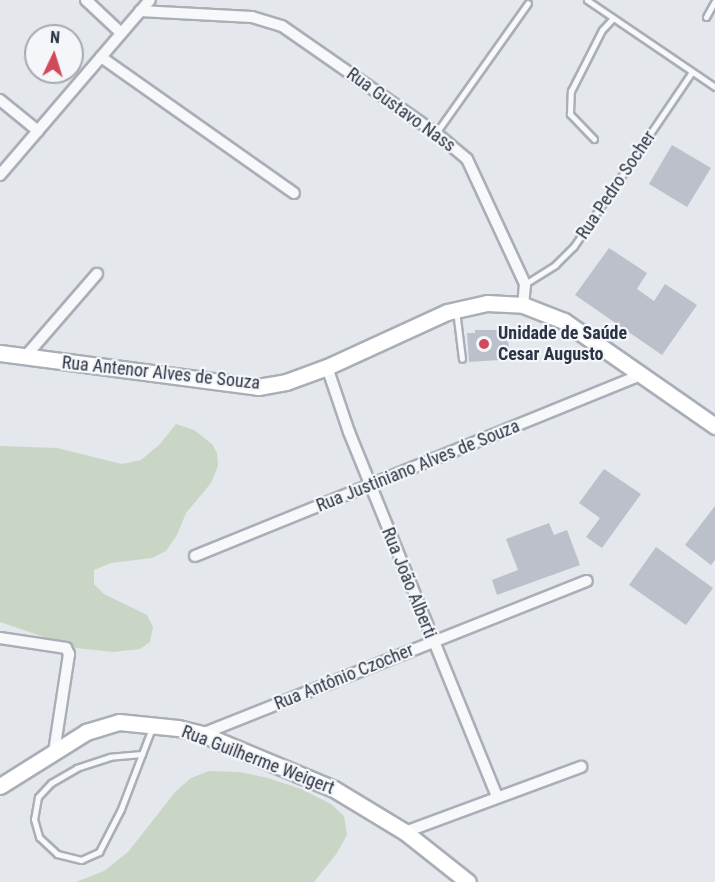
<!DOCTYPE html>
<meta charset="utf-8">
<style>
body{margin:0}
#map{position:relative;width:715px;height:882px;overflow:hidden;background:#e4e7ec;font-family:"Roboto Condensed",sans-serif}
div>[style]{position:absolute}
[style*='--x']{left:calc(var(--x)*1px);top:calc(var(--y)*1px);width:calc(var(--w)*1px);rotate:calc(var(--a)*1deg)}
.green>*{inset:0;background:#c9d6c5}
.building>*{inset:0;background:#bbc0ca}
.roads{filter:drop-shadow(2px 0 #a9aeb7) drop-shadow(-2px 0 #a9aeb7) drop-shadow(0 2px #a9aeb7) drop-shadow(0 -2px #a9aeb7)}
.lane>*{height:5px;margin:-2.5px;padding:0 2.5px;transform-origin:2.5px;border-radius:2.5px;background:#f7f8fa}
.street>*{height:10px;margin:-5px;padding:0 5px;transform-origin:5px;border-radius:5px;background:#f7f8fa}
.secondary>*{height:15px;margin:-7.5px;padding:0 7.5px;transform-origin:7.5px;border-radius:7.5px;background:#fff}
.dots>*{width:16px;height:16px;translate:-50% -50%;box-sizing:border-box;border:3px solid #f4f6f9;border-radius:50%}
span{translate:-50% -50%;white-space:nowrap;text-align:center;line-height:1.15;-webkit-text-stroke:4.5px #f4f6f9;paint-order:stroke}
.street-label{font-size:18px;color:#2b3445}
.poi-label{font-size:18px;color:#2b3445;font-weight:700}
.left{translate:0 -50%;text-align:left}
.north{position:absolute;left:24px;top:24px;width:60px;height:60px;box-sizing:border-box;background:#f4f6f9;border:2px solid #a4a8b1;border-radius:50%;rotate:4deg;font-size:16px;font-weight:700;line-height:24px;text-align:center;color:#2b3445}
.north::after{content:'';display:block;margin:auto;width:21px;height:27px;background:#d1495b;clip-path:polygon(50% 0,100% 100%,50% 72%,0 100%)}
</style>
<div id="map">
<div class="green">
<div style="clip-path:polygon(176px 424px,194px 430px,212px 444px,217px 453px,218px 466px,211px 483px,186px 513px,177px 535px,166px 551px,152px 558px,111px 563px,94px 570px,94px 584px,104px 594px,147px 615px,153px 627px,150px 642px,140px 649px,113px 652px,76px 648px,0 622px,0 446px,57px 448px,122px 464px,141px 460px,160px 444px)"></div>
<div style="clip-path:polygon(209px 771px,240px 772px,268px 778px,301px 789px,331px 804px,344px 816px,347px 835px,337px 853px,314px 882px,76px 882px,104px 871px,128px 852px,176px 791px,191px 778px)"></div>
</div>
<div class="building">
<div style="clip-path:polygon(672px 145px,711px 168px,687px 207px,649px 184px)"></div>
<div style="clip-path:polygon(609px 248px,647px 273px,637px 289px,654px 301px,665px 284px,697px 305px,662px 355px,575px 295px)"></div>
<div style="clip-path:polygon(475px 330px,507px 330px,509px 349px,498px 350px,499px 360px,469px 362px,467px 333px,475px 333px)"></div>
<div style="clip-path:polygon(604px 469px,641px 494px,602px 548px,586px 537px,600px 518px,579px 503px)"></div>
<div style="clip-path:polygon(715px 506px,715px 560px,711px 565px,685px 545px)"></div>
<div style="clip-path:polygon(549px 523px,554px 535px,567px 530px,580px 565px,497px 595px,492px 580px,518px 570px,506px 539px)"></div>
<div style="clip-path:polygon(656px 547px,713px 588px,686px 625px,629px 585px)"></div>
</div>
<div class="roads">
<div class="lane">
<div style="--x:587;--y:0;--w:155;--a:34.2"></div>
<div style="--x:706;--y:17;--w:18;--a:-61"></div>
<div style="--x:436;--y:133;--w:159;--a:-54.7"></div>
<div style="--x:594;--y:139;--w:35;--a:-134"></div>
<div style="--x:570;--y:114;--w:23;--a:-88"></div>
<div style="--x:571;--y:91;--w:68;--a:-63.1"></div>
<div style="--x:602;--y:30;--w:16;--a:-47"></div>
<div style="--x:525;--y:284;--w:36;--a:-32"></div>
<div style="--x:555;--y:265;--w:27;--a:-45"></div>
<div style="--x:574;--y:246;--w:210;--a:-55.9"></div>
<div style="--x:456;--y:310;--w:49;--a:83"></div>
<div style="--x:142;--y:754;--w:32;--a:175"></div>
<div style="--x:110;--y:757;--w:35;--a:162"></div>
<div style="--x:77;--y:768;--w:30;--a:150"></div>
<div style="--x:51;--y:783;--w:19;--a:133"></div>
<div style="--x:38;--y:797;--w:22;--a:100"></div>
<div style="--x:34;--y:819;--w:19;--a:74"></div>
<div style="--x:39;--y:837;--w:25;--a:43"></div>
<div style="--x:57;--y:854;--w:25;--a:14"></div>
<div style="--x:81;--y:860;--w:20;--a:-24"></div>
<div style="--x:99;--y:852;--w:48;--a:-62.9"></div>
<div style="--x:121;--y:809;--w:59;--a:-69.1"></div>
<div style="--x:142;--y:754;--w:28;--a:-69"></div>
</div>
<div class="street">
<div style="--x:86;--y:0;--w:48;--a:43.3"></div>
<div style="--x:140;--y:11;--w:112;--a:3.1"></div>
<div style="--x:252;--y:17;--w:31;--a:17"></div>
<div style="--x:282;--y:26;--w:188;--a:34.8"></div>
<div style="--x:436;--y:133;--w:40;--a:40"></div>
<div style="--x:467;--y:159;--w:138;--a:65.1"></div>
<div style="--x:525;--y:284;--w:21;--a:95"></div>
<div style="--x:101;--y:57;--w:236;--a:35.2"></div>
<div style="--x:0;--y:100;--w:49;--a:39.2"></div>
<div style="--x:0;--y:175;--w:230;--a:-49.4"></div>
<div style="--x:25;--y:357;--w:110;--a:-49.1"></div>
<div style="--x:327;--y:367;--w:69;--a:71.3"></div>
<div style="--x:349;--y:432;--w:394;--a:67.9"></div>
<div style="--x:195;--y:556;--w:481;--a:-22.1"></div>
<div style="--x:0;--y:638;--w:67;--a:8.6"></div>
<div style="--x:66;--y:648;--w:7;--a:63"></div>
<div style="--x:69;--y:654;--w:99;--a:98.7"></div>
<div style="--x:202;--y:734;--w:414;--a:-21.7"></div>
<div style="--x:405;--y:832;--w:188;--a:-20.3"></div>
</div>
<div class="secondary">
<div style="--x:0;--y:353;--w:260;--a:7.5"></div>
<div style="--x:258;--y:387;--w:28;--a:-10"></div>
<div style="--x:286;--y:382;--w:44;--a:-20.1"></div>
<div style="--x:327;--y:367;--w:132;--a:-24.6"></div>
<div style="--x:447;--y:312;--w:41;--a:-12.7"></div>
<div style="--x:487;--y:303;--w:36;--a:3"></div>
<div style="--x:523;--y:305;--w:44;--a:21.3"></div>
<div style="--x:564;--y:321;--w:184;--a:34.8"></div>
<div style="--x:0;--y:786;--w:102;--a:-32.1"></div>
<div style="--x:86;--y:732;--w:34;--a:-17"></div>
<div style="--x:119;--y:722;--w:59;--a:5.8"></div>
<div style="--x:178;--y:728;--w:25;--a:14"></div>
<div style="--x:202;--y:734;--w:143;--a:22.6"></div>
<div style="--x:334;--y:789;--w:83;--a:31.2"></div>
<div style="--x:405;--y:832;--w:80;--a:38.4"></div>
</div>
</div>
<div class="dots">
<div style="left:484px;top:344px;background:#d1495b"></div>
</div>
<div class="street-label">
<span style="left:401px;top:110px;rotate:36deg">Rua Gustavo Nass</span>
<span style="left:616px;top:185px;rotate:-56deg">Rua Pedro Socher</span>
<span style="left:161px;top:373px;rotate:6deg">Rua Antenor Alves de Souza</span>
<span style="left:418px;top:466px;rotate:-22deg">Rua Justiniano Alves de Souza</span>
<span style="left:409px;top:583px;rotate:68deg">Rua João Alberti</span>
<span style="left:344px;top:677px;rotate:-22deg">Rua Antônio Czocher</span>
<span style="left:258px;top:760px;rotate:21deg">Rua Guilherme Weigert</span>
</div>
<div class="poi-label">
<span class="left" style="left:498px;top:344px">Unidade de Saúde<br>Cesar Augusto</span>
</div>
<div class="north">N</div>
</div>
